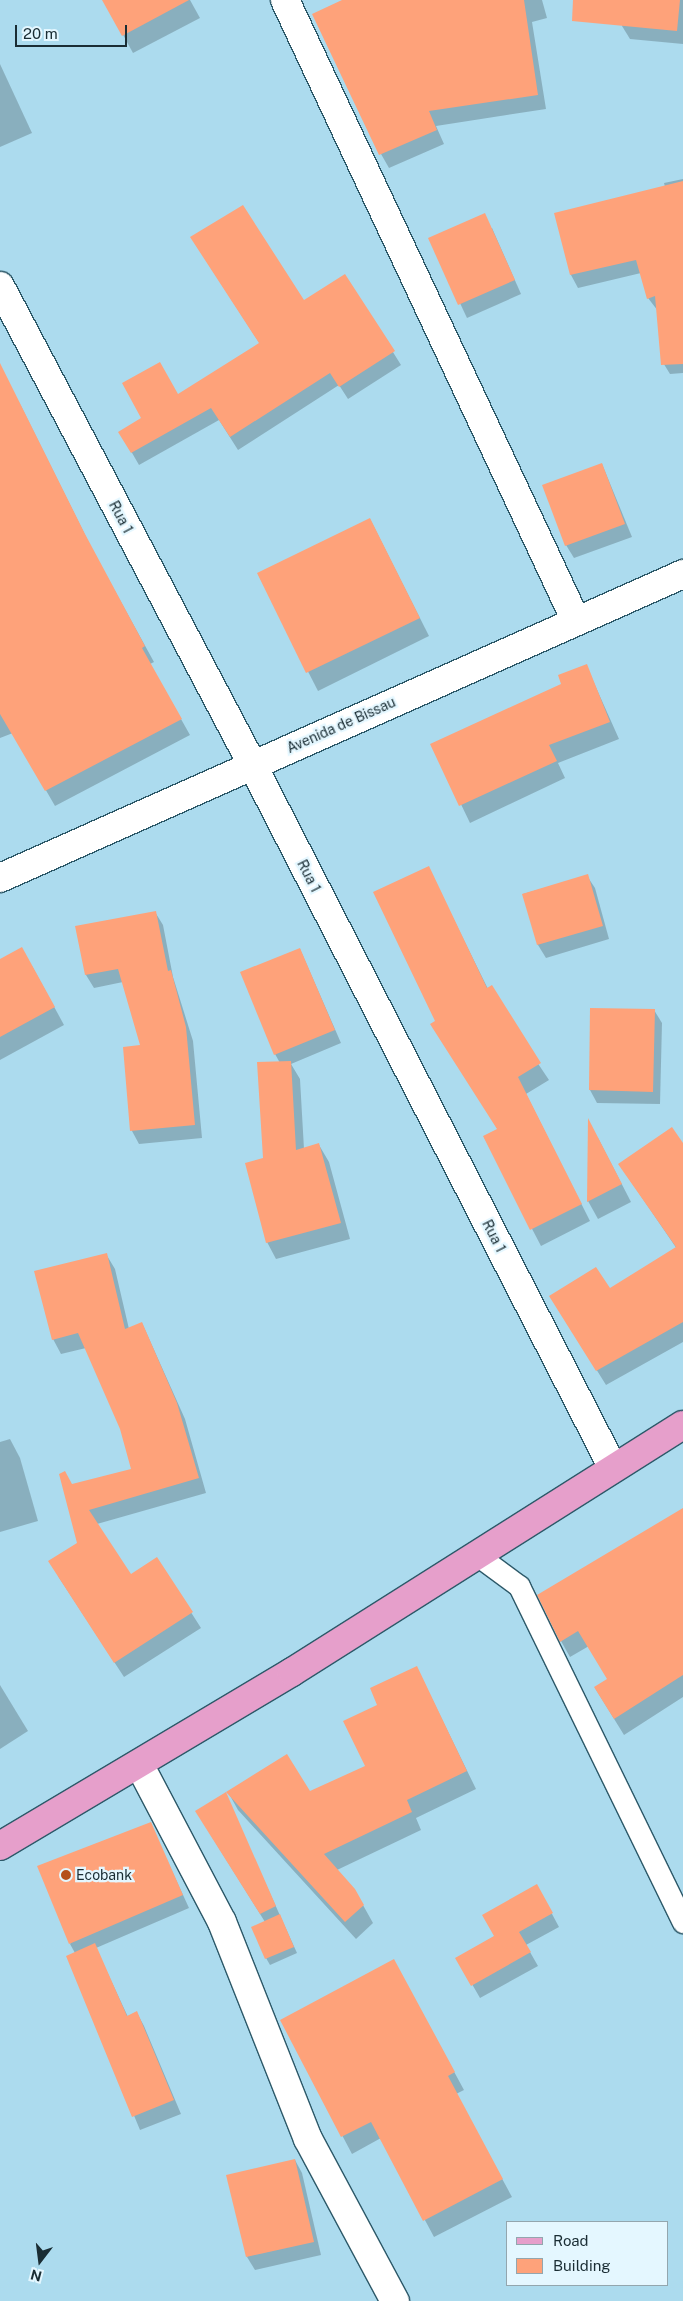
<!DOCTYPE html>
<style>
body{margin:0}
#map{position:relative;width:683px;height:2301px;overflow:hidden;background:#acdbee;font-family:"Public Sans",sans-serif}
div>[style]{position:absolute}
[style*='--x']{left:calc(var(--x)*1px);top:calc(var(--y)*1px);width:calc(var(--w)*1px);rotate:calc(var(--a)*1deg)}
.shadow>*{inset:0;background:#0003}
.building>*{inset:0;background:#fea27a}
.roads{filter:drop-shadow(1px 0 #2d5969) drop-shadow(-1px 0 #2d5969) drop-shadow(0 1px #2d5969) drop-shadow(0 -1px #2d5969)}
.lane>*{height:21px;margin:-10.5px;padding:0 10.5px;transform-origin:10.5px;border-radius:10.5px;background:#fff}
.street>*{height:28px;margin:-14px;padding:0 14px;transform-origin:14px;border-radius:14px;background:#fff}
.primary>*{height:28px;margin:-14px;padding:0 14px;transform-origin:14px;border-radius:14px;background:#e69fcb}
.dots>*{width:14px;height:14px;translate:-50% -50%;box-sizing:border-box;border:2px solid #e4f7ff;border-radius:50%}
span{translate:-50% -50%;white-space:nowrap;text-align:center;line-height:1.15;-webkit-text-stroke:4.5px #e4f7ff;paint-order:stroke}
.street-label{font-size:14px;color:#1a2d34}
.poi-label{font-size:14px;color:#1a2d34}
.left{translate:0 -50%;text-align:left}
.legend{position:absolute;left:506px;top:2221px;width:162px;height:65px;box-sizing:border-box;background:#e4f7ff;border:1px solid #93a6ae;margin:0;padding:6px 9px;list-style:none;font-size:15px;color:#1a2d34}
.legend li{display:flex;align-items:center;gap:10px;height:25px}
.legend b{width:25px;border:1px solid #93a6ae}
.north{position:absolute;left:15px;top:2236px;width:50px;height:50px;-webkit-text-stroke:4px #e4f7ff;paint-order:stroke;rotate:195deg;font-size:14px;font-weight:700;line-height:20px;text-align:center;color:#1a2d34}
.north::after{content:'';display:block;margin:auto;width:18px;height:22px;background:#1a2d34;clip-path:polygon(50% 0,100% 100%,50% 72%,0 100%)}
.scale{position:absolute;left:15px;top:25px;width:112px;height:22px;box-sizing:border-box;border:2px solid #1a2d34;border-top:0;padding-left:6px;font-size:15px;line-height:18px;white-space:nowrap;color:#1a2d34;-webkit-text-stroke:4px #e4f7ff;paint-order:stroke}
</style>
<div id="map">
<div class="shadow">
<div style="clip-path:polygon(104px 0,190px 0,200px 18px,133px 53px)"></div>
<div style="clip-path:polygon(345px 0,542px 0,547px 18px,532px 22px,546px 109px,436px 126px,444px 144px,389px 168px,381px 154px)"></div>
<div style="clip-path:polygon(624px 0,683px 0,683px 44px,630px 39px,622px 26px)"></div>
<div style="clip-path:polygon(0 64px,32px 133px,0 147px)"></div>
<div style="clip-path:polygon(683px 179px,683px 373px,670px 374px,662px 361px,658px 311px,648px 298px,641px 273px,578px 288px,571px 275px,556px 214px,665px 187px,664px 183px)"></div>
<div style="clip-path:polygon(492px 228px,521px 294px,467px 318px,430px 239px)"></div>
<div style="clip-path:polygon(200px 251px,303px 302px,345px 275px,401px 365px,348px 399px,339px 385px,238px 450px,219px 420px,139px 465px,120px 432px,260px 344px)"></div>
<div style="clip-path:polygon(0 381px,12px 390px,21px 406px,93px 551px,154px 662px,150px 664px,190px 735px,55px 806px,13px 733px,0 738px)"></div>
<div style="clip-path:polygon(602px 464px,632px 537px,574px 558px,566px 545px)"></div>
<div style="clip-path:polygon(370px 519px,429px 636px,318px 691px,258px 574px)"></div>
<div style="clip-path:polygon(586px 665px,619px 739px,558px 763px,565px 778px,470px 823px,432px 744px,563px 685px)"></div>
<div style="clip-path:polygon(428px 867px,488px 989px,549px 1080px,526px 1094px,590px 1221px,541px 1246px,484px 1137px,498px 1130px,437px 1022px)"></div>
<div style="clip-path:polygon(587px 876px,595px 888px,609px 939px,546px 958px,538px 945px,523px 894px)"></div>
<div style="clip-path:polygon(155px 912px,163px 925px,173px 977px,193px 1041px,202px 1138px,139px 1144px,132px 1131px,124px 1048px,142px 1046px,123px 982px,94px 988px,86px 975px,77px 927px)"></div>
<div style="clip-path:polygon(300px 949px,341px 1043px,291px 1064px,300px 1079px,304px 1149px,319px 1145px,329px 1162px,350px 1239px,276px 1259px,267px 1242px,264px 1159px,280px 1063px,275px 1054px)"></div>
<div style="clip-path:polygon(0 960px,32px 966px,64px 1025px,0 1060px)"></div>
<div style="clip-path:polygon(654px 1010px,662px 1023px,660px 1104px,597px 1103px,590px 1090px)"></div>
<div style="clip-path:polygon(598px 1138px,631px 1202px,598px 1219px,588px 1201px)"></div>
<div style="clip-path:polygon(683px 1145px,683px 1342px,606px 1385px,560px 1311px,609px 1290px,677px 1249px,619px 1164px)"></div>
<div style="clip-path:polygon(106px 1254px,115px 1269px,129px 1329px,142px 1323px,185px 1419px,206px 1493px,97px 1524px,130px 1576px,157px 1559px,201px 1628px,124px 1677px,58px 1576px,78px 1543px,72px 1485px,132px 1470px,121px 1429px,86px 1348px,61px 1354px,53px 1339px)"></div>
<div style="clip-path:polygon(10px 1439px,20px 1458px,38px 1521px,0 1532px,0 1442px)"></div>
<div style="clip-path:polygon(683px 1509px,683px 1697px,624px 1735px,595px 1688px,609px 1679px,589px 1646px,570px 1657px,561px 1641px)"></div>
<div style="clip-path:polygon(417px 1668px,476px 1789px,416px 1818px,421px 1830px,337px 1870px,354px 1889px,373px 1923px,356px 1939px,238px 1810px,228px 1792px,310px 1792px,367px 1767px,379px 1705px)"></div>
<div style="clip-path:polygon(0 1685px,28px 1731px,0 1749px)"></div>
<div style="clip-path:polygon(225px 1794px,297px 1953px,270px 1965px,266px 1958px,265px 1922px,207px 1829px)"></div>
<div style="clip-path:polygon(150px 1823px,189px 1908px,96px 1948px,128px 2017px,137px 2013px,144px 2026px,181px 2114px,140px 2130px,68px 1956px,75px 1953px,70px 1944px)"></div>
<div style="clip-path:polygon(537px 1886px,559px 1927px,526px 1945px,538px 1966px,480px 1998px,457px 1958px,495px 1936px)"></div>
<div style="clip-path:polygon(406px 1983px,464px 2090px,456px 2094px,512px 2197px,434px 2237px,381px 2138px,352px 2154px,286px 2029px)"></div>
<div style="clip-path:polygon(295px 2160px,302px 2173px,321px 2255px,255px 2270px,247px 2257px)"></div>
</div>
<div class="building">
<div style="clip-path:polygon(102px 0,189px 0,122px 36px)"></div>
<div style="clip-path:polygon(342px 0,524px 0,538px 95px,429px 111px,437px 130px,379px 155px,312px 14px)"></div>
<div style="clip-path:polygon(573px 0,680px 0,677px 31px,572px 21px)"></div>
<div style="clip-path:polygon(683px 181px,683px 364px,661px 365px,655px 296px,647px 299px,636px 260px,570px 275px,554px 213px)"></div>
<div style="clip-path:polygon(243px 205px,304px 300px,345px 274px,395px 351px,339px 387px,330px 373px,230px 437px,211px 408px,131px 453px,118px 432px,141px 418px,122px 383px,160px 362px,178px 394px,259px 343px,190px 237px)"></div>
<div style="clip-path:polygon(485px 213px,515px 280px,458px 305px,428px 238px)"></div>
<div style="clip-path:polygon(0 363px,85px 534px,145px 646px,142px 648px,182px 719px,45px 791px,0 714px)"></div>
<div style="clip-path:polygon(602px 463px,625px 524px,565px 546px,542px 485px)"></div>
<div style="clip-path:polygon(370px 518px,420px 618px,306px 673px,257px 573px)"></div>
<div style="clip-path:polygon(587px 664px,610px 722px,549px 745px,557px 761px,459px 806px,430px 744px,561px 684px,558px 675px)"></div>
<div style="clip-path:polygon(429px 866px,487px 988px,492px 985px,541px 1063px,518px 1077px,582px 1204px,530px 1230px,483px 1136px,497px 1129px,430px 1024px,435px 1021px,373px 892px)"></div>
<div style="clip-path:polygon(588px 874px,603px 926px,537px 945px,522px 894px)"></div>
<div style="clip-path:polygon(156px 911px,168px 971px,171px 970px,186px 1027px,195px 1125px,130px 1131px,123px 1047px,140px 1045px,118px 969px,85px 975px,75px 926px)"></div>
<div style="clip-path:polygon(22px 947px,55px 1007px,0 1037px,0 959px)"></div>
<div style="clip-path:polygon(300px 948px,335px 1030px,274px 1055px,240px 972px)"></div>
<div style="clip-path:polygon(590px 1008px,655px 1009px,653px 1092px,589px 1090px)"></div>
<div style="clip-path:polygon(291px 1061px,296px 1150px,319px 1143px,341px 1223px,266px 1243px,245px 1163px,263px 1158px,257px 1062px)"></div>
<div style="clip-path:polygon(588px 1118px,622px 1184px,587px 1202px)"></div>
<div style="clip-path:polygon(672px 1127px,683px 1143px,683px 1322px,596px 1371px,549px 1296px,596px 1267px,610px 1288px,676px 1247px,618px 1164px)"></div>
<div style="clip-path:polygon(107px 1253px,125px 1329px,142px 1322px,177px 1403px,199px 1478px,89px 1510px,131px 1574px,157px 1557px,193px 1612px,114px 1663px,48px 1561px,77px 1543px,59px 1474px,65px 1471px,72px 1484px,131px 1469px,120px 1429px,78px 1333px,52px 1340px,34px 1271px)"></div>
<div style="clip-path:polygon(683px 1508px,683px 1675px,614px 1719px,594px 1687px,607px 1679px,578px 1631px,560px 1642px,537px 1595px)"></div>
<div style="clip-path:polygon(417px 1666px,467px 1771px,407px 1800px,412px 1812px,324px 1854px,355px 1889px,364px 1905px,345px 1922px,226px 1792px,287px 1754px,310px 1791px,365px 1766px,343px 1721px,377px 1705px,370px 1688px)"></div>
<div style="clip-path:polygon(226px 1792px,276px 1906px,260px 1914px,195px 1811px)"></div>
<div style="clip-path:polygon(151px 1822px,183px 1895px,69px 1944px,37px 1866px)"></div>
<div style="clip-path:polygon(537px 1884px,553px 1913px,519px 1932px,531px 1952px,471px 1986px,455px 1958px,494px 1936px,482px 1915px)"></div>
<div style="clip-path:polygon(280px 1914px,294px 1947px,265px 1959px,251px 1927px)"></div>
<div style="clip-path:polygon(95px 1943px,127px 2016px,137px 2011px,174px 2100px,132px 2117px,66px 1956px)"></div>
<div style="clip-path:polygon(394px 1959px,455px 2072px,448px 2076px,503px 2179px,423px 2221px,371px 2122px,341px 2137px,280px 2020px)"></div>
<div style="clip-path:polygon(295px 2159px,314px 2242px,246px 2257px,226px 2175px)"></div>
</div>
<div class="roads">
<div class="lane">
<div style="--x:477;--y:1555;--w:52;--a:36.4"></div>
<div style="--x:519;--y:1586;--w:374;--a:64"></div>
</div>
<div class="street">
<div style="--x:285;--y:0;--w:686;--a:64.89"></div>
<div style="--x:0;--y:286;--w:540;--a:62.2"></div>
<div style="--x:252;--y:764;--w:791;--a:62.85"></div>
<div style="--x:0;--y:878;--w:748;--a:-23.99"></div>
<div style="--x:139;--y:1764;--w:178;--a:62.3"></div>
<div style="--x:222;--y:1922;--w:233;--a:68.4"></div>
<div style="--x:308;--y:2139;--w:184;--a:61.8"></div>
</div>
<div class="primary">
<div style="--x:0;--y:1846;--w:340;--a:-30.8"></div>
<div style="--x:292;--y:1672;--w:462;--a:-32.3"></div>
</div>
</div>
<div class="dots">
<div style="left:66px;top:1875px;background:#b5511c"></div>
</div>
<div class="street-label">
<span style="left:121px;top:517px;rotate:62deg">Rua 1</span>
<span style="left:341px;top:725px;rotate:-24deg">Avenida de Bissau</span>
<span style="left:309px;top:876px;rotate:63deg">Rua 1</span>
<span style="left:494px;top:1236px;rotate:63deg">Rua 1</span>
</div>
<div class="poi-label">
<span class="left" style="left:76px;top:1875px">Ecobank</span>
</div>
<ul class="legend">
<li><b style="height:6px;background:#e69fcb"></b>Road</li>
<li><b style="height:14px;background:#fea27a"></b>Building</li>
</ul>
<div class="north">N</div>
<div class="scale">20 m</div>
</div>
